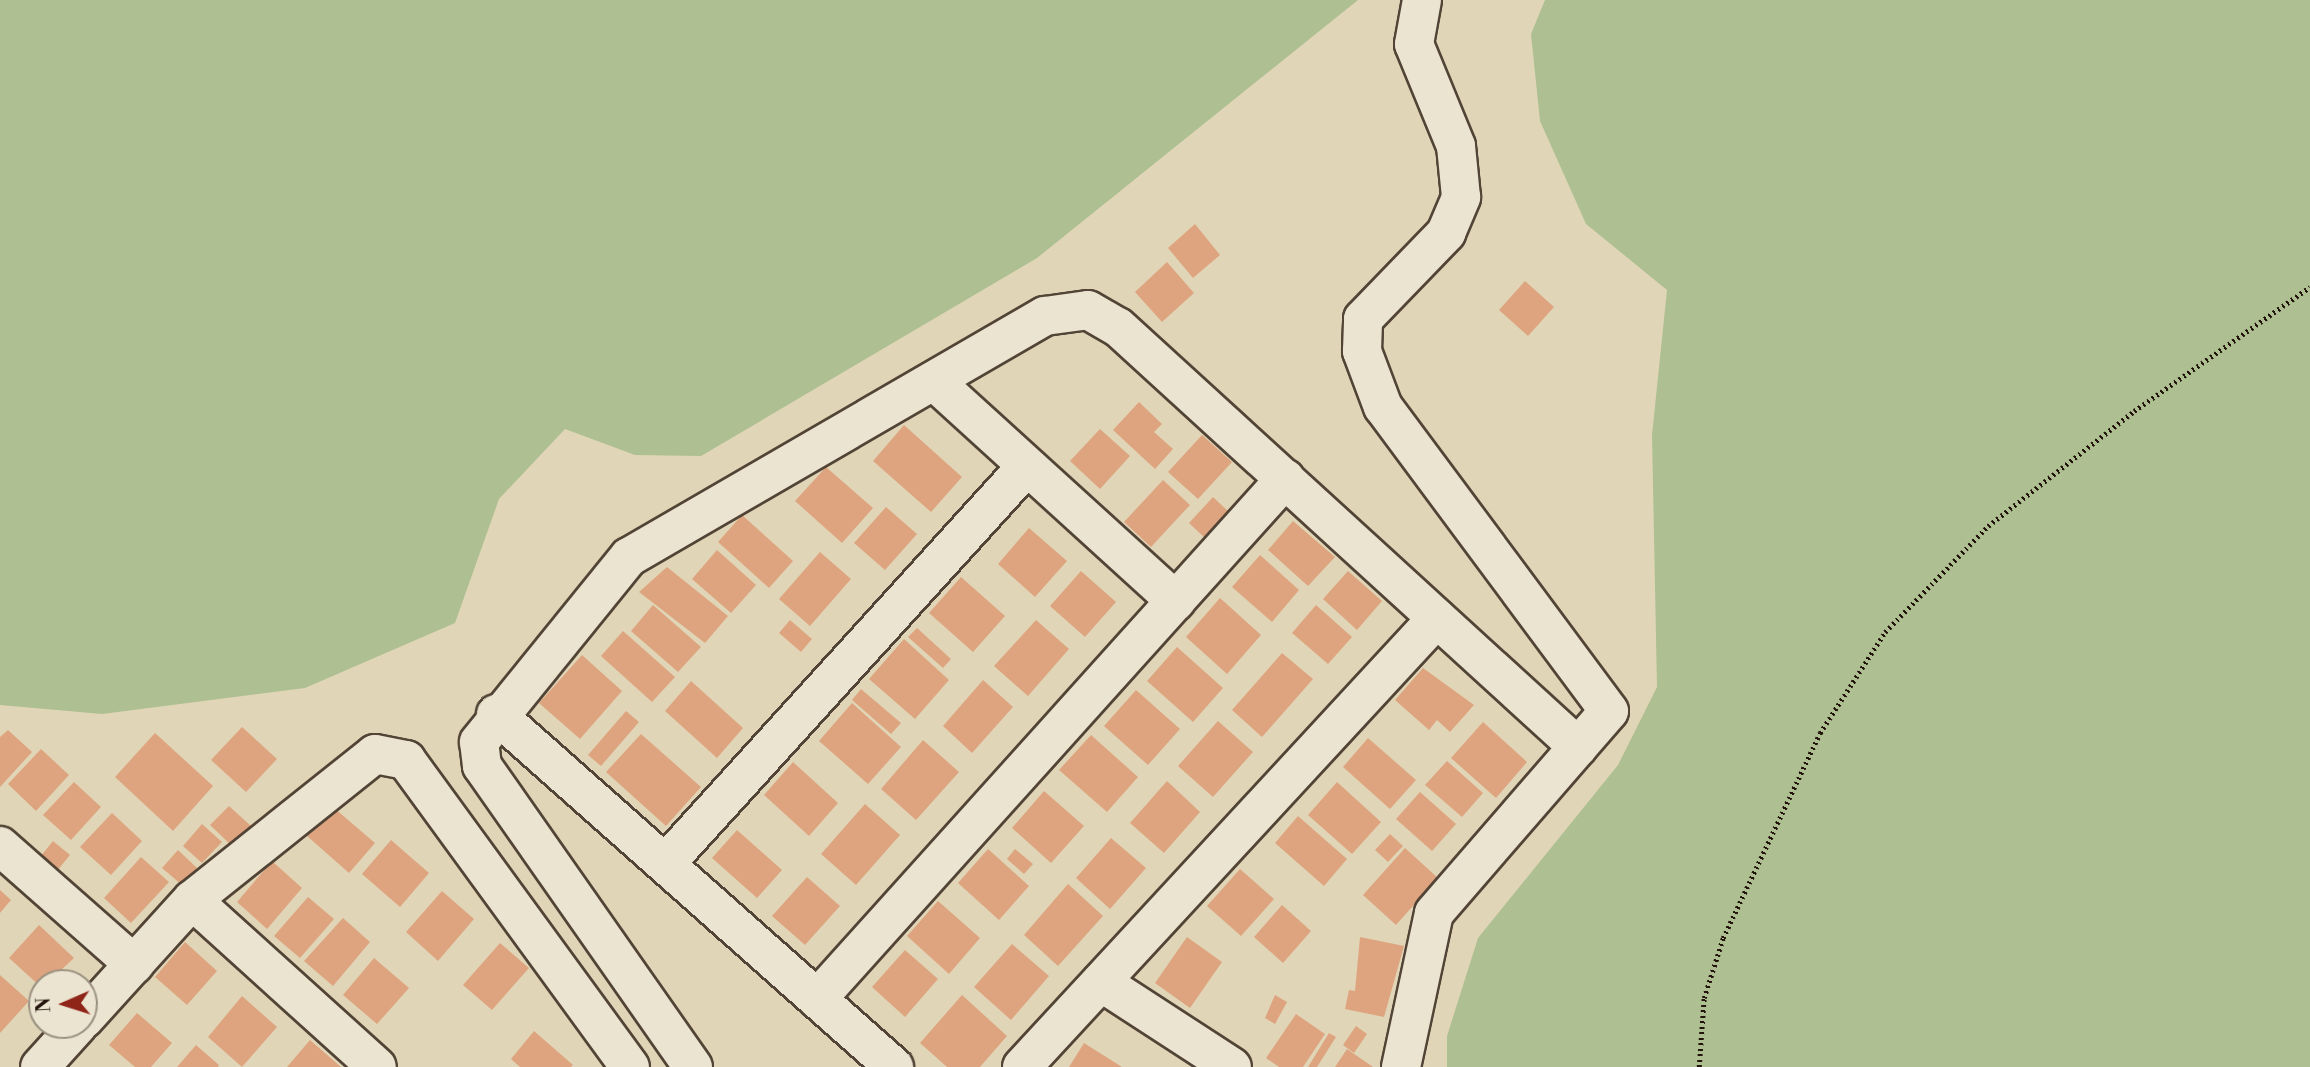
<!DOCTYPE html>
<style>
body{margin:0}
#map{position:relative;width:2310px;height:1067px;overflow:hidden;background:#e0d6b7;font-family:"Libre Bodoni",serif}
div>[style]{position:absolute}
[style*='--x']{left:calc(var(--x)*1px);top:calc(var(--y)*1px);width:calc(var(--w)*1px);rotate:calc(var(--a)*1deg)}
.green>*{inset:0;background:#aebf92}
.building>*{inset:0;background:#dea47f}
.path>*{height:4.5px;margin-top:-2.25px;transform-origin:0;background:repeating-linear-gradient(90deg,#22140b 0 2px,transparent 0 5.5px)}
.roads{filter:drop-shadow(2px 0 #524436) drop-shadow(-2px 0 #524436) drop-shadow(0 2px #524436) drop-shadow(0 -2px #524436)}
.minor>*{height:38px;margin:-19px;padding:0 19px;transform-origin:19px;border-radius:19px;background:#ebe4d0}
span{translate:-50% -50%;white-space:nowrap;text-align:center;line-height:1.15;-webkit-text-stroke:5px #ebe4d0;paint-order:stroke}
.north{position:absolute;left:28px;top:969px;width:70px;height:70px;box-sizing:border-box;background:#ebe4d0;border:2px solid #9b9181;border-radius:50%;rotate:267deg;font-size:19px;font-weight:700;line-height:28px;text-align:center;color:#22140b}
.north::after{content:'';display:block;margin:auto;width:24px;height:32px;background:#8f2418;clip-path:polygon(50% 0,100% 100%,50% 72%,0 100%)}
</style>
<div id="map">
<div class="green">
<div style="clip-path:polygon(0 0,1358px 0,1037px 258px,701px 456px,635px 455px,565px 429px,499px 499px,455px 623px,305px 688px,102px 714px,0 705px)"></div>
<div style="clip-path:polygon(1545px 0,2310px 0,2310px 1067px,1447px 1067px,1447px 1036px,1478px 938px,1618px 765px,1657px 687px,1652px 435px,1667px 290px,1586px 224px,1540px 121px,1531px 34px)"></div>
</div>
<div class="building">
<div style="clip-path:polygon(1195px 224px,1220px 255px,1193px 278px,1168px 248px)"></div>
<div style="clip-path:polygon(1167px 262px,1194px 293px,1162px 322px,1135px 292px)"></div>
<div style="clip-path:polygon(1525px 281px,1554px 307px,1528px 336px,1499px 310px)"></div>
<div style="clip-path:polygon(1139px 402px,1162px 424px,1154px 432px,1173px 449px,1155px 469px,1113px 430px)"></div>
<div style="clip-path:polygon(904px 425px,962px 477px,931px 512px,873px 461px)"></div>
<div style="clip-path:polygon(1100px 429px,1130px 456px,1100px 489px,1070px 461px)"></div>
<div style="clip-path:polygon(1202px 435px,1232px 462px,1198px 499px,1168px 472px)"></div>
<div style="clip-path:polygon(826px 467px,873px 508px,842px 543px,795px 501px)"></div>
<div style="clip-path:polygon(1163px 480px,1190px 505px,1151px 547px,1124px 522px)"></div>
<div style="clip-path:polygon(1213px 497px,1230px 513px,1206px 539px,1189px 523px)"></div>
<div style="clip-path:polygon(886px 507px,917px 534px,885px 570px,854px 543px)"></div>
<div style="clip-path:polygon(742px 515px,793px 561px,769px 588px,718px 542px)"></div>
<div style="clip-path:polygon(1293px 521px,1335px 557px,1308px 586px,1268px 550px)"></div>
<div style="clip-path:polygon(1029px 528px,1067px 561px,1035px 597px,998px 564px)"></div>
<div style="clip-path:polygon(717px 550px,756px 585px,731px 613px,692px 579px)"></div>
<div style="clip-path:polygon(820px 552px,851px 579px,810px 626px,779px 599px)"></div>
<div style="clip-path:polygon(1260px 555px,1299px 590px,1272px 622px,1232px 587px)"></div>
<div style="clip-path:polygon(667px 567px,728px 616px,705px 643px,639px 592px)"></div>
<div style="clip-path:polygon(1081px 571px,1116px 602px,1085px 637px,1050px 606px)"></div>
<div style="clip-path:polygon(1348px 571px,1382px 601px,1357px 630px,1323px 599px)"></div>
<div style="clip-path:polygon(961px 577px,1005px 616px,973px 652px,929px 613px)"></div>
<div style="clip-path:polygon(1220px 598px,1261px 635px,1227px 674px,1186px 637px)"></div>
<div style="clip-path:polygon(653px 605px,701px 647px,678px 672px,631px 631px)"></div>
<div style="clip-path:polygon(1316px 605px,1352px 637px,1328px 664px,1292px 633px)"></div>
<div style="clip-path:polygon(790px 620px,812px 639px,801px 652px,779px 633px)"></div>
<div style="clip-path:polygon(1036px 620px,1069px 649px,1028px 696px,994px 666px)"></div>
<div style="clip-path:polygon(917px 628px,951px 659px,943px 668px,908px 637px)"></div>
<div style="clip-path:polygon(623px 631px,675px 677px,652px 702px,601px 656px)"></div>
<div style="clip-path:polygon(904px 639px,949px 680px,915px 719px,869px 679px)"></div>
<div style="clip-path:polygon(1177px 647px,1223px 688px,1193px 722px,1147px 681px)"></div>
<div style="clip-path:polygon(1282px 653px,1313px 679px,1262px 737px,1232px 710px)"></div>
<div style="clip-path:polygon(582px 655px,622px 691px,580px 739px,539px 703px)"></div>
<div style="clip-path:polygon(1423px 668px,1474px 705px,1450px 732px,1437px 720px,1429px 730px,1395px 700px)"></div>
<div style="clip-path:polygon(983px 680px,1013px 707px,972px 753px,943px 726px)"></div>
<div style="clip-path:polygon(691px 681px,743px 728px,717px 758px,665px 711px)"></div>
<div style="clip-path:polygon(861px 689px,901px 723px,891px 734px,852px 700px)"></div>
<div style="clip-path:polygon(1136px 690px,1180px 729px,1148px 765px,1104px 726px)"></div>
<div style="clip-path:polygon(852px 703px,901px 747px,868px 784px,819px 741px)"></div>
<div style="clip-path:polygon(626px 711px,639px 722px,601px 766px,588px 755px)"></div>
<div style="clip-path:polygon(1218px 721px,1253px 752px,1213px 797px,1178px 766px)"></div>
<div style="clip-path:polygon(1483px 722px,1527px 762px,1496px 798px,1451px 758px)"></div>
<div style="clip-path:polygon(242px 727px,277px 759px,246px 792px,211px 760px)"></div>
<div style="clip-path:polygon(8px 730px,32px 752px,0 787px,0 737px)"></div>
<div style="clip-path:polygon(155px 733px,213px 786px,173px 831px,115px 777px)"></div>
<div style="clip-path:polygon(641px 734px,701px 787px,666px 826px,606px 772px)"></div>
<div style="clip-path:polygon(1091px 735px,1138px 777px,1107px 812px,1059px 770px)"></div>
<div style="clip-path:polygon(1368px 738px,1416px 780px,1390px 809px,1343px 767px)"></div>
<div style="clip-path:polygon(923px 740px,959px 772px,916px 820px,881px 789px)"></div>
<div style="clip-path:polygon(41px 749px,69px 775px,36px 811px,8px 784px)"></div>
<div style="clip-path:polygon(1447px 761px,1483px 793px,1462px 817px,1425px 785px)"></div>
<div style="clip-path:polygon(793px 762px,838px 803px,809px 836px,764px 795px)"></div>
<div style="clip-path:polygon(1167px 781px,1200px 812px,1164px 853px,1130px 823px)"></div>
<div style="clip-path:polygon(74px 782px,101px 807px,71px 840px,43px 815px)"></div>
<div style="clip-path:polygon(1337px 782px,1381px 822px,1352px 854px,1308px 815px)"></div>
<div style="clip-path:polygon(1044px 791px,1084px 826px,1051px 863px,1012px 828px)"></div>
<div style="clip-path:polygon(1420px 792px,1456px 824px,1432px 851px,1396px 819px)"></div>
<div style="clip-path:polygon(865px 804px,900px 835px,856px 885px,821px 854px)"></div>
<div style="clip-path:polygon(229px 806px,251px 826px,232px 846px,210px 825px)"></div>
<div style="clip-path:polygon(333px 807px,375px 843px,349px 873px,307px 836px)"></div>
<div style="clip-path:polygon(112px 813px,142px 841px,111px 875px,80px 847px)"></div>
<div style="clip-path:polygon(1298px 816px,1347px 859px,1324px 886px,1275px 843px)"></div>
<div style="clip-path:polygon(202px 824px,222px 842px,202px 863px,183px 846px)"></div>
<div style="clip-path:polygon(737px 830px,782px 870px,757px 898px,712px 858px)"></div>
<div style="clip-path:polygon(1390px 834px,1403px 846px,1388px 862px,1375px 850px)"></div>
<div style="clip-path:polygon(1111px 838px,1146px 868px,1110px 909px,1076px 878px)"></div>
<div style="clip-path:polygon(391px 840px,429px 873px,400px 907px,362px 874px)"></div>
<div style="clip-path:polygon(53px 841px,70px 855px,57px 871px,40px 857px)"></div>
<div style="clip-path:polygon(1405px 848px,1438px 878px,1396px 925px,1363px 895px)"></div>
<div style="clip-path:polygon(988px 849px,1029px 886px,999px 920px,958px 883px)"></div>
<div style="clip-path:polygon(1015px 849px,1033px 864px,1024px 874px,1007px 859px)"></div>
<div style="clip-path:polygon(178px 850px,197px 868px,182px 885px,162px 868px)"></div>
<div style="clip-path:polygon(141px 857px,169px 882px,131px 923px,104px 898px)"></div>
<div style="clip-path:polygon(272px 861px,302px 888px,267px 929px,237px 902px)"></div>
<div style="clip-path:polygon(1240px 869px,1274px 899px,1241px 936px,1207px 906px)"></div>
<div style="clip-path:polygon(807px 877px,840px 906px,805px 945px,772px 916px)"></div>
<div style="clip-path:polygon(1068px 884px,1103px 916px,1058px 966px,1024px 935px)"></div>
<div style="clip-path:polygon(0 890px,11px 900px,0 913px)"></div>
<div style="clip-path:polygon(442px 891px,474px 919px,438px 961px,406px 932px)"></div>
<div style="clip-path:polygon(308px 897px,334px 919px,300px 958px,274px 936px)"></div>
<div style="clip-path:polygon(938px 901px,980px 938px,949px 974px,907px 936px)"></div>
<div style="clip-path:polygon(1282px 905px,1311px 931px,1283px 963px,1254px 937px)"></div>
<div style="clip-path:polygon(343px 918px,370px 942px,333px 986px,304px 961px)"></div>
<div style="clip-path:polygon(39px 925px,74px 958px,42px 988px,9px 958px)"></div>
<div style="clip-path:polygon(1187px 937px,1222px 962px,1190px 1008px,1155px 983px)"></div>
<div style="clip-path:polygon(1360px 937px,1404px 946px,1384px 1017px,1345px 1009px,1349px 990px,1355px 991px)"></div>
<div style="clip-path:polygon(185px 942px,217px 971px,187px 1005px,155px 977px)"></div>
<div style="clip-path:polygon(500px 943px,529px 968px,492px 1010px,463px 985px)"></div>
<div style="clip-path:polygon(1012px 944px,1049px 976px,1011px 1020px,974px 987px)"></div>
<div style="clip-path:polygon(905px 950px,938px 979px,905px 1017px,872px 987px)"></div>
<div style="clip-path:polygon(374px 958px,409px 988px,377px 1024px,343px 995px)"></div>
<div style="clip-path:polygon(0 975px,29px 1001px,0 1033px)"></div>
<div style="clip-path:polygon(962px 995px,1007px 1036px,980px 1067px,947px 1067px,920px 1043px)"></div>
<div style="clip-path:polygon(1275px 995px,1287px 1002px,1275px 1024px,1265px 1018px)"></div>
<div style="clip-path:polygon(242px 996px,277px 1027px,242px 1067px,208px 1037px)"></div>
<div style="clip-path:polygon(137px 1013px,172px 1043px,151px 1067px,135px 1067px,109px 1045px)"></div>
<div style="clip-path:polygon(1296px 1014px,1325px 1034px,1303px 1067px,1279px 1067px,1266px 1058px)"></div>
<div style="clip-path:polygon(1356px 1026px,1367px 1034px,1354px 1053px,1343px 1045px)"></div>
<div style="clip-path:polygon(534px 1031px,573px 1065px,571px 1067px,520px 1067px,511px 1059px)"></div>
<div style="clip-path:polygon(1329px 1033px,1336px 1037px,1317px 1067px,1308px 1067px)"></div>
<div style="clip-path:polygon(310px 1040px,341px 1067px,287px 1067px)"></div>
<div style="clip-path:polygon(1084px 1043px,1122px 1067px,1069px 1067px)"></div>
<div style="clip-path:polygon(196px 1045px,219px 1065px,218px 1067px,177px 1067px)"></div>
<div style="clip-path:polygon(1347px 1049px,1373px 1067px,1335px 1067px)"></div>
</div>
<div class="path">
<div style="--x:1699;--y:1067;--w:69;--a:-85.9"></div>
<div style="--x:1704;--y:998;--w:63;--a:-72.4"></div>
<div style="--x:1723;--y:938;--w:227;--a:-64.7"></div>
<div style="--x:1820;--y:733;--w:120;--a:-57.2"></div>
<div style="--x:1885;--y:632;--w:148;--a:-45.8"></div>
<div style="--x:1988;--y:526;--w:186;--a:-38.2"></div>
<div style="--x:2134;--y:411;--w:215;--a:-35.2"></div>
</div>
<div class="roads">
<div class="minor">
<div style="--x:934;--y:381;--w:327;--a:42.3"></div>
<div style="--x:496;--y:714;--w:532;--a:41.57"></div>
<div style="--x:0;--y:846;--w:179;--a:41.4"></div>
<div style="--x:665;--y:864;--w:538;--a:-47.71"></div>
<div style="--x:192;--y:900;--w:249;--a:42.1"></div>
<div style="--x:1101;--y:982;--w:156;--a:33"></div>
<div style="--x:817;--y:999;--w:700;--a:-48.01"></div>
<div style="--x:84;--y:1019;--w:161;--a:-47.8"></div>
<div style="--x:192;--y:900;--w:234;--a:-38.6"></div>
<div style="--x:375;--y:754;--w:32;--a:11"></div>
<div style="--x:406;--y:760;--w:380;--a:53.9"></div>
<div style="--x:40;--y:1067;--w:57;--a:-47.9"></div>
<div style="--x:693;--y:1067;--w:368;--a:-125"></div>
<div style="--x:482;--y:766;--w:24;--a:-97"></div>
<div style="--x:479;--y:742;--w:238;--a:-51"></div>
<div style="--x:629;--y:557;--w:481;--a:-30.1"></div>
<div style="--x:1045;--y:316;--w:43;--a:-7.9"></div>
<div style="--x:1088;--y:310;--w:34;--a:30"></div>
<div style="--x:1118;--y:327;--w:623;--a:42.4"></div>
<div style="--x:1022;--y:1067;--w:611;--a:-47.25"></div>
<div style="--x:1401;--y:1067;--w:157;--a:-77.9"></div>
<div style="--x:1434;--y:913;--w:267;--a:-49.1"></div>
<div style="--x:1609;--y:711;--w:379;--a:-126.6"></div>
<div style="--x:1383;--y:407;--w:60;--a:-110.6"></div>
<div style="--x:1362;--y:351;--w:32;--a:-88"></div>
<div style="--x:1363;--y:319;--w:120;--a:-46"></div>
<div style="--x:1446;--y:233;--w:39;--a:-67"></div>
<div style="--x:1461;--y:197;--w:51;--a:-95.6"></div>
<div style="--x:1456;--y:146;--w:110;--a:-112.4"></div>
<div style="--x:1414;--y:44;--w:45;--a:-79.7"></div>
</div>
</div>
<div class="north">N</div>
</div>
